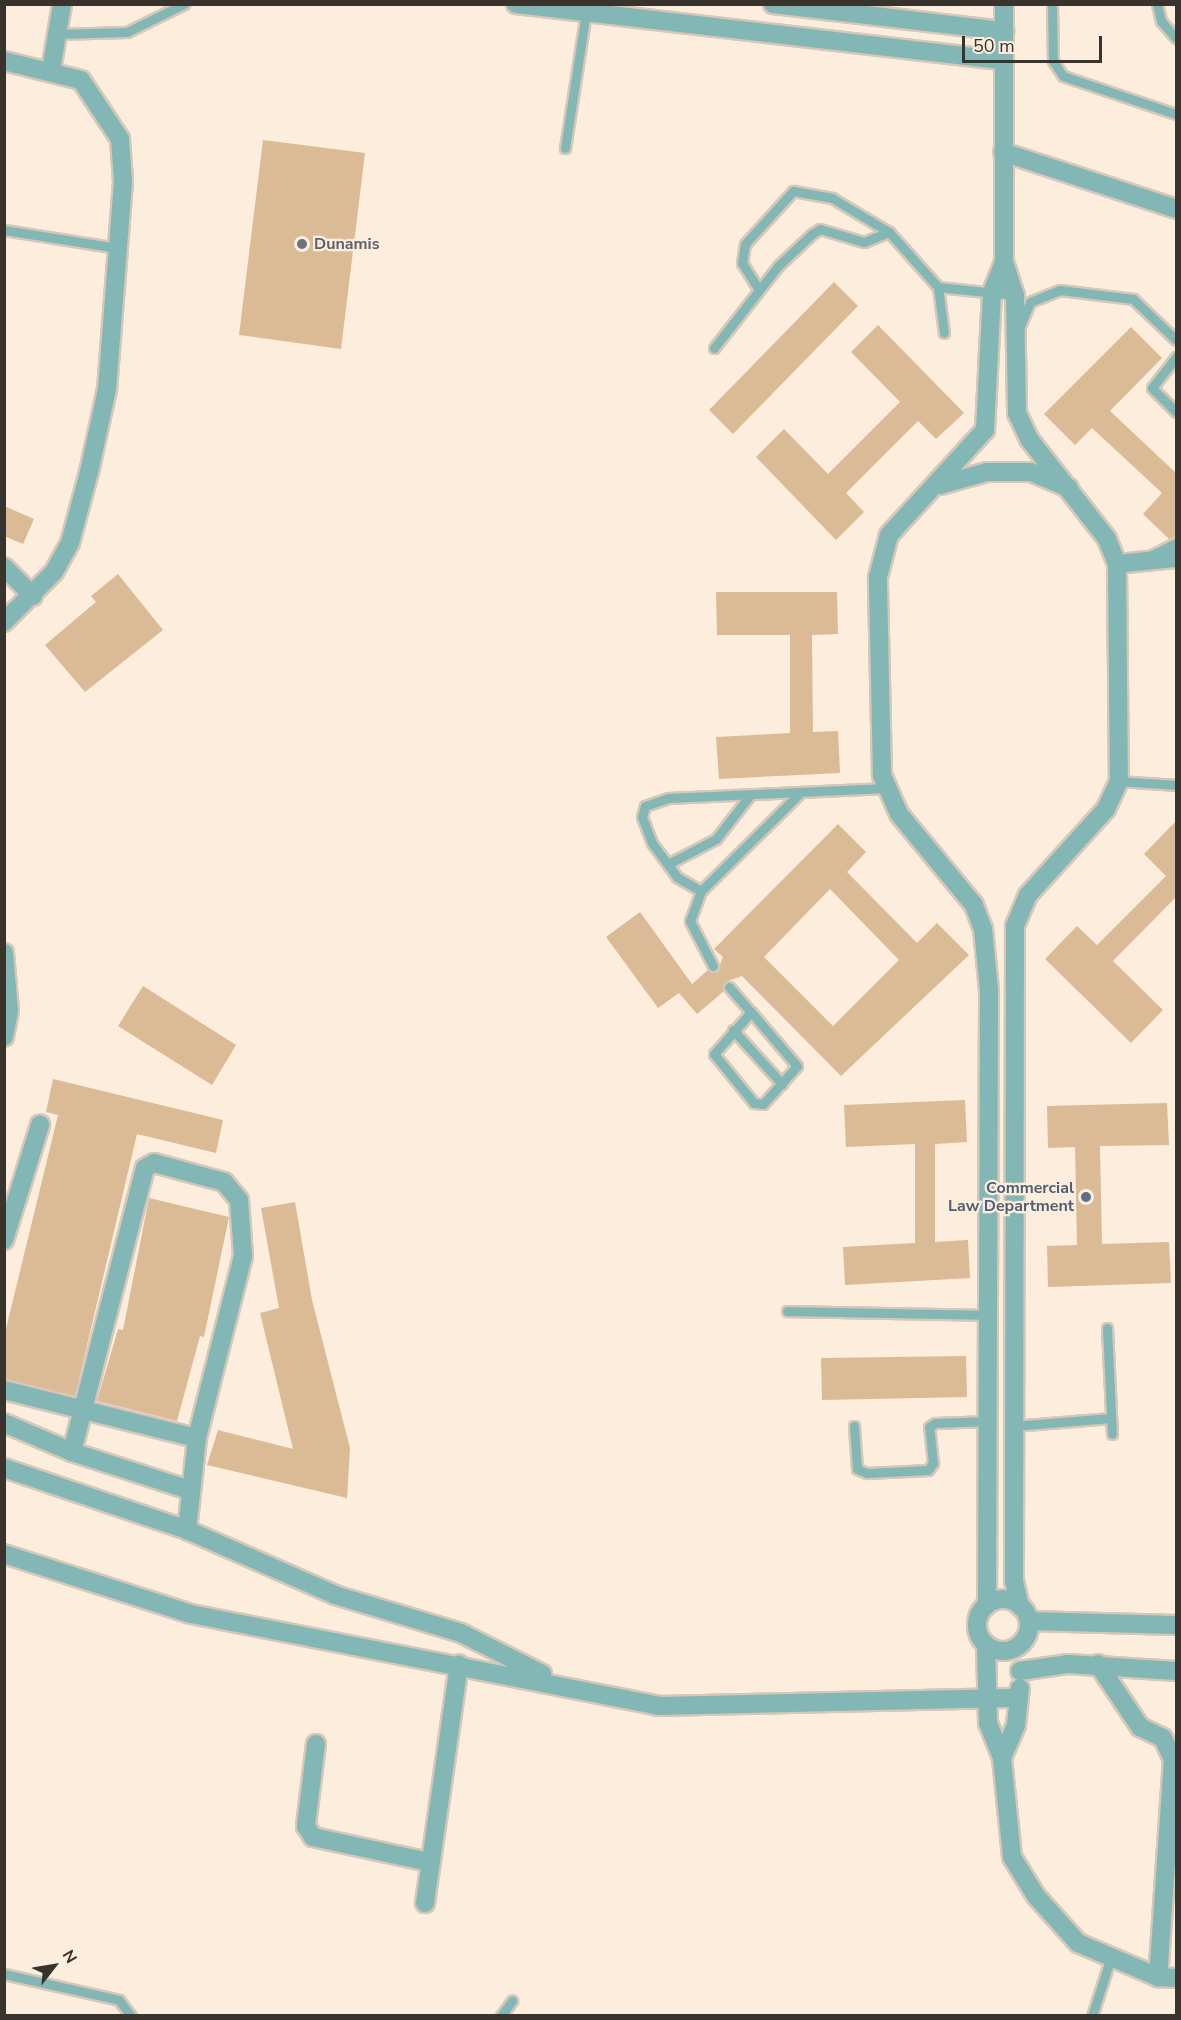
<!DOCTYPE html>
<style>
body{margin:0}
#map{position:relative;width:1181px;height:2020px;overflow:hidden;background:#fdeddc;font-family:"Nunito Sans",sans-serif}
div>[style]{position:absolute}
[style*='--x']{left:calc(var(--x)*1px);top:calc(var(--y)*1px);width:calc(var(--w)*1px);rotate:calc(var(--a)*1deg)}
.building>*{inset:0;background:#dbba96}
.roads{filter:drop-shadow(2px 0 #d6c8b9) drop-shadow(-2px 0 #d6c8b9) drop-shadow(0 2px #d6c8b9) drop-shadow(0 -2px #d6c8b9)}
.lane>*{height:9px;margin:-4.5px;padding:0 4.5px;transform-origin:4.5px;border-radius:4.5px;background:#83b7b5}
.street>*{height:18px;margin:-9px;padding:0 9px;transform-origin:9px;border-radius:9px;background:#83b7b5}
.street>.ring{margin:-9px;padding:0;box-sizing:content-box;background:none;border:18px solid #83b7b5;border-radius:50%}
.dots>*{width:16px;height:16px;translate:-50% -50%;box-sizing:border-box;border:3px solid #fdeddc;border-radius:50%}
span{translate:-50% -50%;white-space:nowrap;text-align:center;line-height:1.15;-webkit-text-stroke:4.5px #fdeddc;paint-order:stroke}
.worship-label{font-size:16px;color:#5b616d;font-weight:700}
.left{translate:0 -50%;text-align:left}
.service-label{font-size:16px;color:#4e5e75;font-weight:700}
.right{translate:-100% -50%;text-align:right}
.frame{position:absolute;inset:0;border:6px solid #39332d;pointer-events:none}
.north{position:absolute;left:24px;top:1936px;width:60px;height:60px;-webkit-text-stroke:4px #fdeddc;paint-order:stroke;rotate:59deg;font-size:16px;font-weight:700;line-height:24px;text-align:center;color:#39332d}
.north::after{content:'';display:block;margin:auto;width:21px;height:27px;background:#39332d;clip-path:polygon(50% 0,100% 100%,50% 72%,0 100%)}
.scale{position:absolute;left:962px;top:36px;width:140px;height:27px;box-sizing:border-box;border:3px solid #39332d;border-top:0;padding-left:8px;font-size:18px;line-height:21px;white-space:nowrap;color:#39332d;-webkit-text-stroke:4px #fdeddc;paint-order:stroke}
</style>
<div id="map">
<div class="building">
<div style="clip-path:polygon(263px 140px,365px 153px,341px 349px,239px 335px)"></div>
<div style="clip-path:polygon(834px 282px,858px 306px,733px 434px,709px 410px)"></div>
<div style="clip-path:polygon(878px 325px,964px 413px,936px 439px,918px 421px,846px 493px,864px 512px,836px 540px,756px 457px,784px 429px,828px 474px,900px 402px,851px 352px)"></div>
<div style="clip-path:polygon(1131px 327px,1162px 358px,1110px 411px,1176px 473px,1176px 536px,1169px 539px,1143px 514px,1162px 493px,1092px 428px,1075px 445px,1044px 414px)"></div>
<div style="clip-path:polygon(4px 506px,34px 519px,23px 544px,4px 536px)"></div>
<div style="clip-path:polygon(118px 574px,163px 630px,85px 692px,45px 645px,96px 602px,91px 596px)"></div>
<div style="clip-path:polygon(716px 592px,837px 592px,838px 634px,812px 635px,813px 732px,838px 731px,840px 773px,719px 779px,716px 737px,790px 733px,790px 635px,717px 635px)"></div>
<div style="clip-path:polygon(1176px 821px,1176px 897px,1113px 961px,1163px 1010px,1131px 1043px,1045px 959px,1077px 926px,1097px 945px,1166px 876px,1144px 854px)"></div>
<div style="clip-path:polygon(evenodd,838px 824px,866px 852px,847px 872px,917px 943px,937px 923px,969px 955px,841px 1076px,742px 976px,725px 982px,724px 991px,697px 1014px,679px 993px,658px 1008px,606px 937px,640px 912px,692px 984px,708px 970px,718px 970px,723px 957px,714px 949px,838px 824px,830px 889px,899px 960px,833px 1026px,764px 957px,830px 889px)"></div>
<div style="clip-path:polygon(143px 986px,236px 1045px,212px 1085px,118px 1026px)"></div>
<div style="clip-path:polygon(53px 1079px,223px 1120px,216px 1153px,137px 1134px,75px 1396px,4px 1379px,4px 1337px,58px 1115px,46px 1112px)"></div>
<div style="clip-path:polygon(965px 1100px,967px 1142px,935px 1144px,935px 1242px,968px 1240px,970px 1278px,845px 1285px,843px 1247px,915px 1243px,915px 1144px,846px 1147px,844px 1105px)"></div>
<div style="clip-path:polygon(1167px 1103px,1169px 1145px,1100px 1146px,1102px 1244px,1169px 1242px,1171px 1283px,1048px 1287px,1047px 1246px,1077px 1245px,1075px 1147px,1048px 1148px,1047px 1106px)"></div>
<div style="clip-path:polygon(149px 1198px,229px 1217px,204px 1337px,200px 1336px,177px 1421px,97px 1401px,118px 1329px,123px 1330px)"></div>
<div style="clip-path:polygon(295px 1202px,312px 1300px,350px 1448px,347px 1498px,207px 1465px,218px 1430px,293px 1449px,260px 1313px,279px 1308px,261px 1208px)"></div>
<div style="clip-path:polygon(966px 1356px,967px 1397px,822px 1400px,821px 1358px)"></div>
</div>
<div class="roads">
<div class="lane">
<div style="--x:1052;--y:4;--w:57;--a:89"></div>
<div style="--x:1053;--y:61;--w:18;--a:56"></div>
<div style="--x:1063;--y:76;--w:119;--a:18.6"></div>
<div style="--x:1157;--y:4;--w:17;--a:77"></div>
<div style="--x:1161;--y:21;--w:23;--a:49"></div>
<div style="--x:57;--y:34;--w:70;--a:-1.6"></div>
<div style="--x:127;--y:32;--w:64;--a:-26.2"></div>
<div style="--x:565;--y:148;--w:138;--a:-81.2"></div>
<div style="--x:4;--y:230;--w:115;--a:9"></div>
<div style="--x:938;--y:287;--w:46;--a:82.6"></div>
<div style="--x:759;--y:290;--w:32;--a:-122"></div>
<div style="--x:742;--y:263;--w:19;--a:-81"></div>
<div style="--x:745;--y:244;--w:72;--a:-47.8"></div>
<div style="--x:793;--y:191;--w:40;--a:10"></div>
<div style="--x:832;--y:198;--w:66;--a:30.8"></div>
<div style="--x:889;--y:232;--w:74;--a:48.3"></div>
<div style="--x:938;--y:287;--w:77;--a:5.9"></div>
<div style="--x:1020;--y:326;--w:26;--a:-67"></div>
<div style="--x:1030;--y:302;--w:32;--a:-22"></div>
<div style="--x:1060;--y:290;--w:74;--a:7"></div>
<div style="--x:1133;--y:299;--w:59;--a:43.6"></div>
<div style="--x:714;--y:348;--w:104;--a:-52"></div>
<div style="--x:778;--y:266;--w:47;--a:-43.3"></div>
<div style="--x:812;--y:234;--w:9;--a:-32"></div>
<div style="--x:820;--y:229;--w:46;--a:16.5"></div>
<div style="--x:864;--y:242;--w:27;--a:-22"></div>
<div style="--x:1176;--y:357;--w:39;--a:128"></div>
<div style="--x:1152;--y:388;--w:34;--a:45"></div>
<div style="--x:1152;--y:555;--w:27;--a:-27"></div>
<div style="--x:1119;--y:781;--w:57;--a:4"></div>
<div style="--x:668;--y:864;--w:54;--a:-27.5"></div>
<div style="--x:716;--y:839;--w:56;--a:-52.3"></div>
<div style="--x:701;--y:891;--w:28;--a:-150"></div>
<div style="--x:677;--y:877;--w:42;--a:-126.3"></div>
<div style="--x:652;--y:843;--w:28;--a:-111"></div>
<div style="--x:642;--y:817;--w:11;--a:-75"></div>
<div style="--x:645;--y:806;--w:24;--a:-19"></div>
<div style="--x:668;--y:798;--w:219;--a:-2.6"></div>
<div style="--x:713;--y:966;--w:51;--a:-117.1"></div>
<div style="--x:690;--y:921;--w:32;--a:-70"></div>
<div style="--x:701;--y:891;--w:141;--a:-44.7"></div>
<div style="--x:729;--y:987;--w:33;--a:49"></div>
<div style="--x:751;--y:1012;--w:56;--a:131.4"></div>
<div style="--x:714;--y:1054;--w:63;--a:50.8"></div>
<div style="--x:754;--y:1103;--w:9;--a:6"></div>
<div style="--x:763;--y:1104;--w:51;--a:-48.2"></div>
<div style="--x:797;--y:1066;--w:71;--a:-130.4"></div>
<div style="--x:733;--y:1030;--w:73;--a:47.8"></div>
<div style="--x:787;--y:1311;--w:202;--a:1.1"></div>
<div style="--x:1107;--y:1328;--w:106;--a:87.3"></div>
<div style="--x:854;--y:1426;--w:43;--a:86"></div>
<div style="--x:857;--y:1469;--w:11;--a:22"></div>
<div style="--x:867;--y:1473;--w:61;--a:-2.8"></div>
<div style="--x:928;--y:1470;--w:9;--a:-54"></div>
<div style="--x:933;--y:1463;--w:36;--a:-96"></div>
<div style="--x:929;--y:1427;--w:7;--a:-34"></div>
<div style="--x:935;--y:1423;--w:55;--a:-2.1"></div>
<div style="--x:1013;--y:1426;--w:98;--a:-4.7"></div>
<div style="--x:4;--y:1974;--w:118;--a:12.7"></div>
<div style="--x:119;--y:2000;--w:20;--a:53"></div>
<div style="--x:501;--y:2016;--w:19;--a:-54"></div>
<div style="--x:1092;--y:2016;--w:59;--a:-72.2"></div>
</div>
<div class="street">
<div style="--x:516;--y:4;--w:490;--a:6.6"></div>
<div style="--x:773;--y:4;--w:233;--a:6.7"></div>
<div style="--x:1004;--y:4;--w:258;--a:90"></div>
<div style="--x:1004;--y:262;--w:35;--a:72"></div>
<div style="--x:1015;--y:295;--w:118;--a:89"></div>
<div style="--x:1017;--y:413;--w:29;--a:65"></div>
<div style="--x:1029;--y:439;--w:127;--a:52"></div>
<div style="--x:1107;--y:539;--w:27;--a:68"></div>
<div style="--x:1117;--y:564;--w:217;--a:89.5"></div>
<div style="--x:1119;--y:781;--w:31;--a:115"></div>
<div style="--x:1106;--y:809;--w:116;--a:132.2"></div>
<div style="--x:1028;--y:895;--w:34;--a:113"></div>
<div style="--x:1015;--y:926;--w:655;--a:90.09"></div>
<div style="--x:1014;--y:1581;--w:26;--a:77"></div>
<div style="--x:4;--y:61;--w:79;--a:13.9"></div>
<div style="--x:81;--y:80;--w:71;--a:56.5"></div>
<div style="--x:120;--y:139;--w:43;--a:86"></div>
<div style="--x:123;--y:182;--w:208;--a:94.4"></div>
<div style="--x:107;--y:389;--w:85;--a:102.2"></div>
<div style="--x:89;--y:472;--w:73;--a:105"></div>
<div style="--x:70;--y:543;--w:33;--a:119"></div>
<div style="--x:54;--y:572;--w:71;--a:135"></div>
<div style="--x:51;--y:70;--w:67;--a:-80.5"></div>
<div style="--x:1003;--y:152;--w:182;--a:18.2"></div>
<div style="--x:940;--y:485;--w:49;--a:-15.5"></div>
<div style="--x:987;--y:472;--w:44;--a:0"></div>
<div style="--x:1031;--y:472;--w:41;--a:22.8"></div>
<div style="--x:1117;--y:564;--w:59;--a:-5.8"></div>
<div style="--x:4;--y:567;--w:41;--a:45"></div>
<div style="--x:4;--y:953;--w:58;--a:85.1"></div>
<div style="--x:9;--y:1011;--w:26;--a:101"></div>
<div style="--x:4;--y:1240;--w:121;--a:-72.6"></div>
<div style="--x:4;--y:1390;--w:199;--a:14"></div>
<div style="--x:4;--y:1423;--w:74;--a:23.1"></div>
<div style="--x:72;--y:1452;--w:124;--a:17.9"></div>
<div style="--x:72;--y:1452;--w:293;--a:-75.6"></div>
<div style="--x:145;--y:1168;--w:10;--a:-29"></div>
<div style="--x:154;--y:1163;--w:73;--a:15.2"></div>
<div style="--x:224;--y:1182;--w:23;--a:50"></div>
<div style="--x:239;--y:1200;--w:56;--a:85.9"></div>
<div style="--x:243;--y:1256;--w:188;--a:104.2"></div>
<div style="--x:197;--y:1438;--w:93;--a:96.2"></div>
<div style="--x:4;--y:1468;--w:193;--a:18.7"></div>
<div style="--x:187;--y:1530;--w:162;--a:23.7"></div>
<div style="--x:335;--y:1595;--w:132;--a:16.8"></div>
<div style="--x:461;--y:1633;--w:91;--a:26.8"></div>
<div style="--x:4;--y:1554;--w:196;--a:17.8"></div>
<div style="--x:191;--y:1614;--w:476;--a:11.1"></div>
<div style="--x:658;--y:1706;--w:361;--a:-1.3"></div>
<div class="ring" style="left:977px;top:1599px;width:34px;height:34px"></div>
<div style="--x:987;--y:1605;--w:615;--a:-89.81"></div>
<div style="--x:989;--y:990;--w:61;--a:-95.6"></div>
<div style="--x:983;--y:929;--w:26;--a:-111"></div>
<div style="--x:974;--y:905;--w:118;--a:-129.5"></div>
<div style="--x:899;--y:814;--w:43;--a:-113.6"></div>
<div style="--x:882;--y:775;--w:198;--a:-91.2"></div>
<div style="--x:878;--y:577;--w:43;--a:-75.3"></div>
<div style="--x:889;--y:535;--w:142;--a:-47.6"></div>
<div style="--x:985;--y:430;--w:138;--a:-87.1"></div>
<div style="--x:992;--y:292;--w:32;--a:-68"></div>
<div style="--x:1029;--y:1621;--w:147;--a:1.6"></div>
<div style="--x:986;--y:1645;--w:78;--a:88.5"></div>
<div style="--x:988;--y:1723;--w:38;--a:68"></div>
<div style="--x:1002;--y:1758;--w:100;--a:84.2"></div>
<div style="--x:1012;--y:1857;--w:46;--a:58.4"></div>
<div style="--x:1036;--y:1896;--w:63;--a:48.2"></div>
<div style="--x:1078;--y:1943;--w:87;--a:23"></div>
<div style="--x:1158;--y:1977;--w:18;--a:3"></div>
<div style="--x:1098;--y:1664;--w:76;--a:56.3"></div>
<div style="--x:1140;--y:1727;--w:25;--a:26"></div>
<div style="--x:1163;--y:1738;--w:23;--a:65"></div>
<div style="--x:1173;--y:1759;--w:219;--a:93.9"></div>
<div style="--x:1020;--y:1671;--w:49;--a:-8.3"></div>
<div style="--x:1068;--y:1664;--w:108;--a:3.7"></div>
<div style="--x:316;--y:1744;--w:83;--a:97"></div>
<div style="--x:306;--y:1826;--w:13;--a:58"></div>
<div style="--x:313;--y:1837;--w:119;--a:12.2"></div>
<div style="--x:1002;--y:1758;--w:36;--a:-67"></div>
<div style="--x:1016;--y:1725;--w:37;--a:-84"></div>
<div style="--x:425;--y:1903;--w:241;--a:-81.9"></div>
</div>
</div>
<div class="dots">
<div style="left:302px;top:244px;background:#6b7280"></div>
<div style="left:1086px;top:1197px;background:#5c6f8a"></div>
</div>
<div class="worship-label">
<span class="left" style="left:314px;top:244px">Dunamis</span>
</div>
<div class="service-label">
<span class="right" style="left:1074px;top:1197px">Commercial<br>Law Department</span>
</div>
<div class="frame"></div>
<div class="north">N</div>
<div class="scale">50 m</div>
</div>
